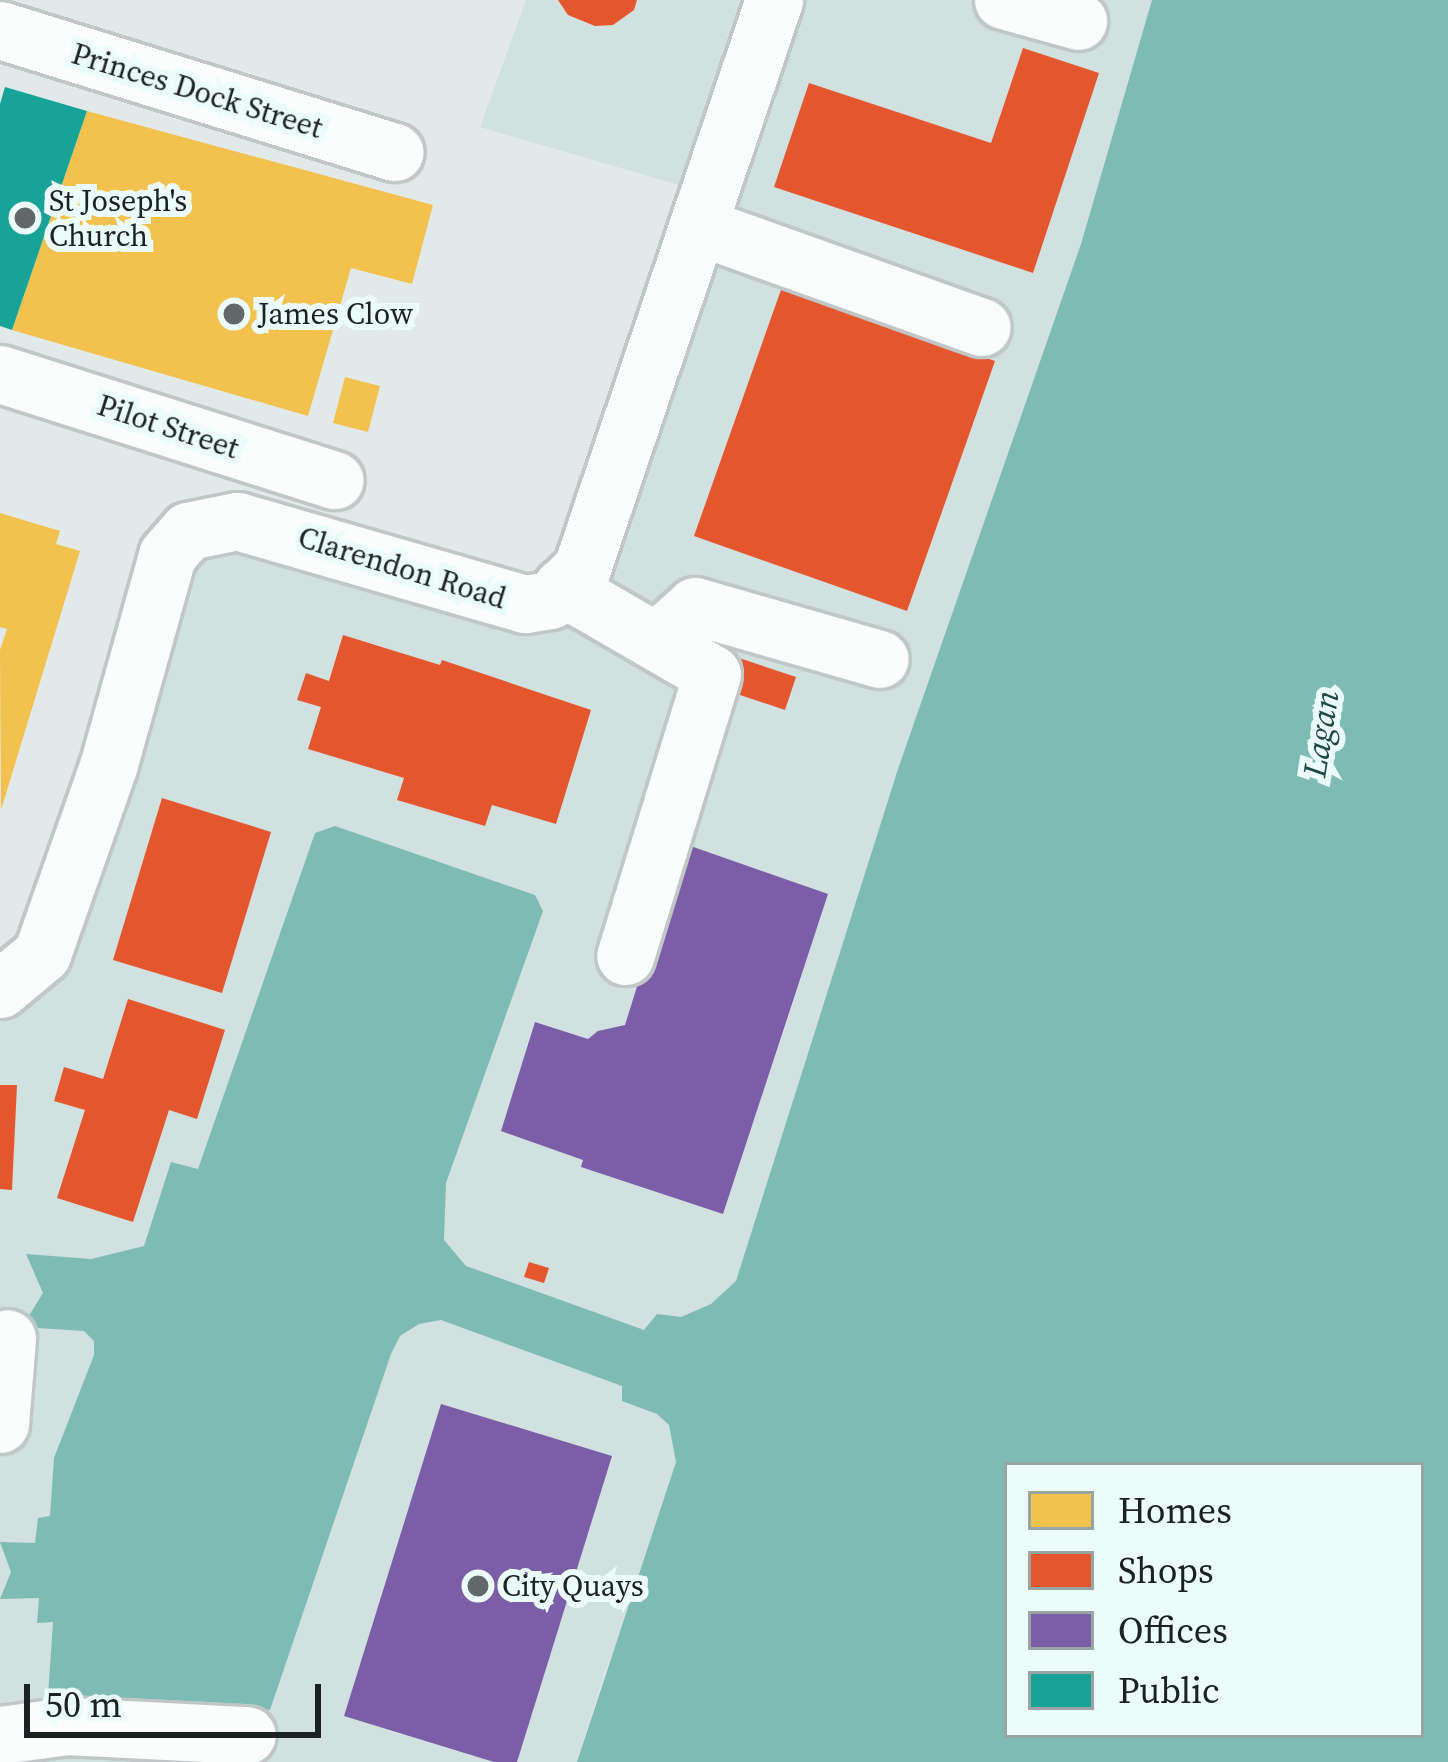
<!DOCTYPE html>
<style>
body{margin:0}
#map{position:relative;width:1448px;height:1762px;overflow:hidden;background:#e2eae9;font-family:"Source Serif 4",serif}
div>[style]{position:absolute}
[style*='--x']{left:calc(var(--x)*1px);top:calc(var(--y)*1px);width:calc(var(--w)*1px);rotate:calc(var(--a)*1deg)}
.built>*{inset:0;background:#d0e1df}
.water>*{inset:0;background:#7fbbb5}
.homes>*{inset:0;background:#f2c14e}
.shops>*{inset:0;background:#e4572e}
.offices>*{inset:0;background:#7b5ea7}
.public>*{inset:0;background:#17a398}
.roads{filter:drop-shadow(3px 0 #c0c7c6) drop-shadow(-3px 0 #c0c7c6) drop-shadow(0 3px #c0c7c6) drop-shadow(0 -3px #c0c7c6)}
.minor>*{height:57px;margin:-28.5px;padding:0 28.5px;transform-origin:28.5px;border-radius:28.5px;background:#fbfcfc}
.dots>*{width:33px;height:33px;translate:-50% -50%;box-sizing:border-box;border:6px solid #ebfcfa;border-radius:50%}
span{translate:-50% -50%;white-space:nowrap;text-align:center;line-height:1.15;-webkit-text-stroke:12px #ebfcfa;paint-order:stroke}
.street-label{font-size:30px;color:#1c2221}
.poi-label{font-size:30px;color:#1c2221}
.left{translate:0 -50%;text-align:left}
.water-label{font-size:33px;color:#214844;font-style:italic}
.legend{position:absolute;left:1004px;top:1462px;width:420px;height:276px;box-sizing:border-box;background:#ebfcfa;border:3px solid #98a5a3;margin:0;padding:15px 21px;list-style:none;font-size:36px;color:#1c2221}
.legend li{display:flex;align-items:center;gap:24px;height:60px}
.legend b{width:60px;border:3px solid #98a5a3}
.scale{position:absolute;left:24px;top:1684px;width:297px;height:54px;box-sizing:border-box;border:6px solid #1c2221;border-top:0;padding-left:15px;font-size:36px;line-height:42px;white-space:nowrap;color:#1c2221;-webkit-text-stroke:9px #ebfcfa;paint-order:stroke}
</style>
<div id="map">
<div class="built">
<div style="clip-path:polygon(526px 0,1165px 0,753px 1285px,655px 1346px,453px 1274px,381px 1337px,440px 1307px,629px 1376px,679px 1416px,691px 1458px,605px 1672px,577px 1762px,0 1762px,0 1000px,179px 565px,236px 534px,532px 619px,720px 197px,480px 127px)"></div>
</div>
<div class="water">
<div style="clip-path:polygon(evenodd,1152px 0,1448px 0,1448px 1762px,577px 1762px,676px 1462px,669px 1425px,657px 1414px,622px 1401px,622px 1386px,441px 1320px,419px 1324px,400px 1336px,391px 1354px,270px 1710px,48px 1695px,53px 1622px,37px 1623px,39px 1598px,0 1599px,11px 1572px,0 1542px,35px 1543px,38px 1518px,50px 1516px,54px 1458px,94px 1355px,94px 1341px,84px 1331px,22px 1327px,43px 1293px,26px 1254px,91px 1259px,144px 1246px,171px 1162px,198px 1169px,315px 833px,335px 826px,535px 895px,543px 911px,446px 1183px,444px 1240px,466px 1266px,644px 1330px,657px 1314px,681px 1317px,711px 1304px,736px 1281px,898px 769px,1081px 244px,1152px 0,1007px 1465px,1421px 1465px,1421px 1735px,1007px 1735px,1007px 1465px)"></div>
</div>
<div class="homes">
<div style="clip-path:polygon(87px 111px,433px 205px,412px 284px,351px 268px,308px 416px,12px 330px)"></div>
<div style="clip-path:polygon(345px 377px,380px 386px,368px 432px,333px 423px)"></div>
<div style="clip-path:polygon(0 513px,60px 531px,56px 544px,80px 551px,1px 810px,0 650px,7px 629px,0 627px)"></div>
</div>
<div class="shops">
<div style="clip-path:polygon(558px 0,637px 0,634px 10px,613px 25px,595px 26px,568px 15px)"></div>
<div style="clip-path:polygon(1023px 48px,1099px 73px,1033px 273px,774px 187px,809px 83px,991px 143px)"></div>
<div style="clip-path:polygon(782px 287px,995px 361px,907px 611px,694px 536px)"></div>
<div style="clip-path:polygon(343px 635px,440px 665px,442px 660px,591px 710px,556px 824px,492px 805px,485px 826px,397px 800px,404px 778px,308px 749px,321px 707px,297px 700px,306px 673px,329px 681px)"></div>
<div style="clip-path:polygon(739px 658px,796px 677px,785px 710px,728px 691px)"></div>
<div style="clip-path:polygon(162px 798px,271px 832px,222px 993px,113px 960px)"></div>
<div style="clip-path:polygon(128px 999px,225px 1030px,197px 1119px,169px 1110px,133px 1222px,57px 1198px,85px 1110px,54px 1101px,64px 1067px,103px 1079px)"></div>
<div style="clip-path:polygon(0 1085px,17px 1085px,12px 1190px,0 1189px)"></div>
<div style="clip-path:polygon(529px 1262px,549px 1268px,544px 1283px,524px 1277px)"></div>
</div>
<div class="offices">
<div style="clip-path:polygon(682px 843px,828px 894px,723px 1214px,581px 1167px,583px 1160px,501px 1131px,535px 1022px,588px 1039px,598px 1031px,625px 1025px)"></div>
<div style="clip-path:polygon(441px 1404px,612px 1456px,517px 1762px,494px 1762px,344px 1716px)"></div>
</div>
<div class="public">
<div style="clip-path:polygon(5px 87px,87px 111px,12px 330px,0 326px,0 104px)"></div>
</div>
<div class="roads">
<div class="minor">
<div style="--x:1003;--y:0;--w:78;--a:15.6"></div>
<div style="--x:0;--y:30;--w:413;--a:17.2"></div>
<div style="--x:698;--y:226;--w:301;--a:19.6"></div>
<div style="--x:0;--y:374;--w:351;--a:17.6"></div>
<div style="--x:562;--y:587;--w:173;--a:30.1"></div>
<div style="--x:712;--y:674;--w:295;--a:107.1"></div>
<div style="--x:656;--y:641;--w:52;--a:-41.9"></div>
<div style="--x:695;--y:606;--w:192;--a:16"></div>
<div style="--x:0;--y:989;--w:55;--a:-39.8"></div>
<div style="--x:42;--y:954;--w:198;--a:-70.6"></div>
<div style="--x:108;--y:767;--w:220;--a:-74.4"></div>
<div style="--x:167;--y:555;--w:32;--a:-49"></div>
<div style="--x:188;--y:531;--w:50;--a:-11.5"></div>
<div style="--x:237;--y:521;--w:300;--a:16.1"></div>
<div style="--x:525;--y:604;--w:25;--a:-9"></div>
<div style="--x:550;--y:600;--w:45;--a:-45"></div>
<div style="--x:582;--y:568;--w:600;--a:-71.32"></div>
<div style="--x:0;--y:1424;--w:86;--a:-85.3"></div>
<div style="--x:0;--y:1735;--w:68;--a:-7.7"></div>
<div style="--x:67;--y:1726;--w:180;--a:2.9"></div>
</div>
</div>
<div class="dots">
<div style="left:25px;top:218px;background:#616867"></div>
<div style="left:234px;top:314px;background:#616867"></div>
<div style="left:478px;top:1586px;background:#616867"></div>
</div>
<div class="street-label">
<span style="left:197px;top:91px;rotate:17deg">Princes Dock Street</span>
<span style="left:168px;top:427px;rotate:18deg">Pilot Street</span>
<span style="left:402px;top:568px;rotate:17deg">Clarendon Road</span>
</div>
<div class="poi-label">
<span class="left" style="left:49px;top:218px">St Joseph's<br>Church</span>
<span class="left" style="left:258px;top:314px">James Clow</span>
<span class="left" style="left:502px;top:1586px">City Quays</span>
</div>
<div class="water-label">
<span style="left:1321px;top:734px;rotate:-81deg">Lagan</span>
</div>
<ul class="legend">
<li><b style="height:33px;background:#f2c14e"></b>Homes</li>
<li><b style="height:33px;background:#e4572e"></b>Shops</li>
<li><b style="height:33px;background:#7b5ea7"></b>Offices</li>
<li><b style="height:33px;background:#17a398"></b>Public</li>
</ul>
<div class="scale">50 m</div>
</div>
